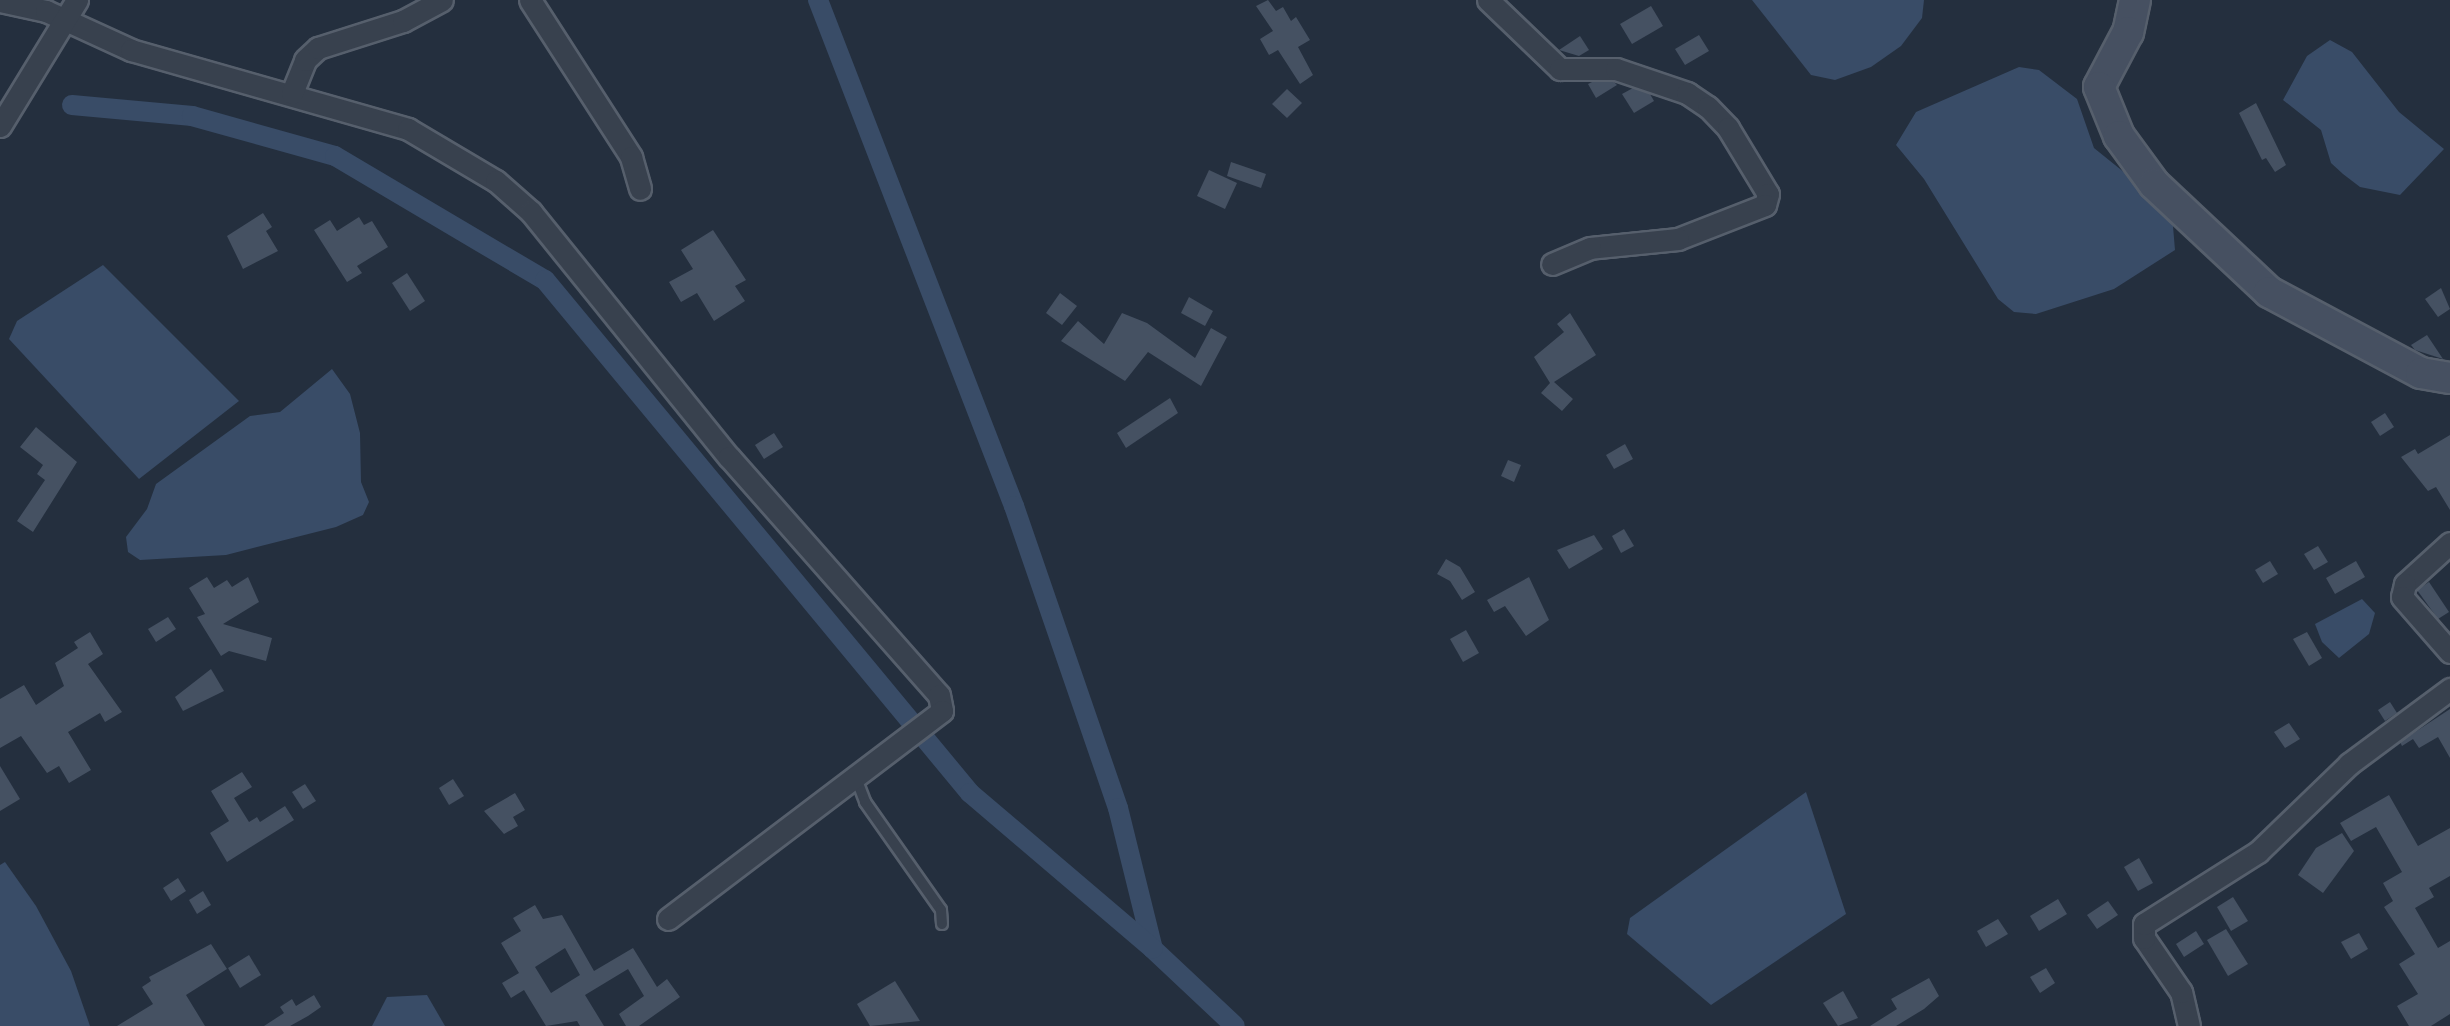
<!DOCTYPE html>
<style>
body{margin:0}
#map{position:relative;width:2450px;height:1026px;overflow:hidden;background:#242f3e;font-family:Cabin,sans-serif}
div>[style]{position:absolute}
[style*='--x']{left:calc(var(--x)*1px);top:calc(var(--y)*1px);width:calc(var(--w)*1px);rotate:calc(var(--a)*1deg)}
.water>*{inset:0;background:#394c67}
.canal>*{height:20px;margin:-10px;padding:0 10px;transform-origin:10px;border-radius:10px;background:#394c67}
.building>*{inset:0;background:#455162}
.roads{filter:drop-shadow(2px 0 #565f6c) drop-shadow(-2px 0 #565f6c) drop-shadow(0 2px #565f6c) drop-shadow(0 -2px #565f6c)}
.lane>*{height:10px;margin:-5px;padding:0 5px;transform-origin:5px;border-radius:5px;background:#38414e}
.street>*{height:21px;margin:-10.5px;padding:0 10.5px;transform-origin:10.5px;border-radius:10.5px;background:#38414e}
.secondary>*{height:30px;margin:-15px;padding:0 15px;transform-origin:15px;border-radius:15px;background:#465061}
span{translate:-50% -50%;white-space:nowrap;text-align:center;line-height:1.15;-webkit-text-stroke:5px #1d2633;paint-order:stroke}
</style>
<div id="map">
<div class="water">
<div style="clip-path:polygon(1752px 0,1924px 0,1922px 18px,1901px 46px,1871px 67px,1835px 80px,1811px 75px)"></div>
<div style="clip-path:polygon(2330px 40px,2352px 52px,2399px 112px,2444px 149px,2400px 195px,2360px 187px,2343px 174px,2331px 163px,2321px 130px,2283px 100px,2307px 56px)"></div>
<div style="clip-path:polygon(2019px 67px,2039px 70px,2077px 99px,2094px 148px,2151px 194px,2173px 226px,2175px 250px,2114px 289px,2036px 314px,2014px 312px,1998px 299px,1924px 179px,1896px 145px,1916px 112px)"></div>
<div style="clip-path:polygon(103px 265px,239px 401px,139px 479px,9px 339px,17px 321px)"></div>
<div style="clip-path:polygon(332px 369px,350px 394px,360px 433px,361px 482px,369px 502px,363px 515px,336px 527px,226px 555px,140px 560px,128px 552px,126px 537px,147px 509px,156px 484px,250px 416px,280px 412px)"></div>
<div style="clip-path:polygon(2362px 599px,2375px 613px,2369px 634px,2339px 658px,2322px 642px,2315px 624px)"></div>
<div style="clip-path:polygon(1806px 792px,1846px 914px,1711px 1005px,1627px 934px,1630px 918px)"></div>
<div style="clip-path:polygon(5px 862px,36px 906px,71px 971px,90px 1026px,0 1026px,0 865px)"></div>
<div style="clip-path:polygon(427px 995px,445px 1026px,372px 1026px,387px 997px)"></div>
</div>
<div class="canal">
<div style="--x:818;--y:0;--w:543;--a:68.83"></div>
<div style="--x:1014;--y:506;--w:319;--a:71"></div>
<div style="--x:1118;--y:808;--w:145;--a:76.1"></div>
<div style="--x:1153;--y:949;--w:112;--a:43.2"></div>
<div style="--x:72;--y:105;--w:121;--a:5.2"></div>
<div style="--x:192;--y:116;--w:148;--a:15.6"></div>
<div style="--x:335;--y:156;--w:244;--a:30.6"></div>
<div style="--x:545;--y:280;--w:666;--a:50.36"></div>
<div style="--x:970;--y:793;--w:240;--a:40.4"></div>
</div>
<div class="building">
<div style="clip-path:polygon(1268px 0,1276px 11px,1283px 7px,1291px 21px,1296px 17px,1310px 40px,1298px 47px,1313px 75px,1300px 84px,1278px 50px,1269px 55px,1260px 39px,1273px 31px,1256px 6px)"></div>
<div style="clip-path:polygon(1651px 6px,1663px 26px,1632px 44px,1620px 24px)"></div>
<div style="clip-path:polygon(1699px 35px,1709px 51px,1685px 65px,1675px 49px)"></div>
<div style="clip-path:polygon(1580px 36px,1589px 50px,1579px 56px,1559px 50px)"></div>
<div style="clip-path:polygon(1592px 82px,1614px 82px,1617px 85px,1596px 98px,1588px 84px)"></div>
<div style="clip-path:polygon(1633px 88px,1650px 94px,1654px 101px,1634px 113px,1622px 94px)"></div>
<div style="clip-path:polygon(1287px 89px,1302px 103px,1287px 118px,1272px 104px)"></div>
<div style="clip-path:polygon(2256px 103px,2286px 165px,2275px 172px,2266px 158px,2262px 160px,2239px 113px)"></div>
<div style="clip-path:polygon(1231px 162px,1266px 174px,1261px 188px,1227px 176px)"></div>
<div style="clip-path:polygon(1209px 170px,1237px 183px,1225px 209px,1197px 196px)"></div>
<div style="clip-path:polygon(263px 213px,272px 227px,266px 231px,278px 251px,243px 269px,227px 236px)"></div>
<div style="clip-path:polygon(359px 217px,364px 225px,372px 221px,388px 247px,357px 266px,362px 273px,347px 282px,314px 230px,330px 220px,337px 231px)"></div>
<div style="clip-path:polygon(713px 230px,746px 280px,735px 286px,745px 301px,714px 321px,697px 293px,681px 302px,669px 282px,693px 269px,681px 250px)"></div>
<div style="clip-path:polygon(407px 273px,425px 301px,410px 311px,392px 283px)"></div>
<div style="clip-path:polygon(2441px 288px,2450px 309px,2438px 317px,2425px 299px)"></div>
<div style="clip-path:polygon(1060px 293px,1077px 306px,1062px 325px,1046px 313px)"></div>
<div style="clip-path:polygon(1189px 297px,1213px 311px,1205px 326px,1181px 313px)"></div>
<div style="clip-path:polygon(1122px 313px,1147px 323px,1195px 358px,1211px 328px,1227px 337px,1201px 386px,1148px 352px,1125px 381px,1061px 341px,1078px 321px,1104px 344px)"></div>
<div style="clip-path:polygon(1570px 313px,1596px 355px,1554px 382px,1573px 399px,1562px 411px,1541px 393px,1550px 383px,1534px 357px,1564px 332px,1557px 324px)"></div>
<div style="clip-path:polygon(2427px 335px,2443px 359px,2415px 350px,2411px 345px)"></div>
<div style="clip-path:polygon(1170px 398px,1178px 413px,1126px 448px,1117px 433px)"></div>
<div style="clip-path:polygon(2385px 413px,2394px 427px,2380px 436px,2371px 422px)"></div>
<div style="clip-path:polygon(36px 427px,77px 462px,33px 532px,17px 521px,45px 480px,37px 474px,43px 465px,20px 447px)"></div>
<div style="clip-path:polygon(774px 433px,783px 447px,764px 459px,755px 445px)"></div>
<div style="clip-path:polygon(2450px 435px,2450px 510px,2436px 487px,2428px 491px,2401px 457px,2415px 449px,2418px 454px)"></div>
<div style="clip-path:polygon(1625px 444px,1633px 459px,1614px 469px,1606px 455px)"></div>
<div style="clip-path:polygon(1508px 460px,1521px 465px,1514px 482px,1501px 476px)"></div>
<div style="clip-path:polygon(1624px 529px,1634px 546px,1621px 553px,1612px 536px)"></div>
<div style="clip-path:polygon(1594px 535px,1603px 549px,1569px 569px,1557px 550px)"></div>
<div style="clip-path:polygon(2318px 546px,2328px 562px,2314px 570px,2304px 554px)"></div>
<div style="clip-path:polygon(1446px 559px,1460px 567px,1475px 592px,1462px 600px,1450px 581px,1437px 574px)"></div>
<div style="clip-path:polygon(2270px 561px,2278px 574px,2263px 583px,2255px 570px)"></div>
<div style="clip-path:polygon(2356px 561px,2365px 577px,2335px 594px,2326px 578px)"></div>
<div style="clip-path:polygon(207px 577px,214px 588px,227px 580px,232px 587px,248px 577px,259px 602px,223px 624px,272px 638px,266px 661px,229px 651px,221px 656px,197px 617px,205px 614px,189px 588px)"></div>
<div style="clip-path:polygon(1529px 577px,1549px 620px,1526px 636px,1505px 606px,1494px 612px,1487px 600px)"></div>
<div style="clip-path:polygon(2429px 582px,2449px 612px,2438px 619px,2417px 590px)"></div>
<div style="clip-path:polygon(168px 617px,176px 629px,156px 642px,148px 629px)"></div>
<div style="clip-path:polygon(1466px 630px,1479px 653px,1463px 662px,1450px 639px)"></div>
<div style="clip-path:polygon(90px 632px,103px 654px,88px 664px,122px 712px,105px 722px,100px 713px,68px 732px,91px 770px,69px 783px,59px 766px,47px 773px,21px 736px,0 748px,0 699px,24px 685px,36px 705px,64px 686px,55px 663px,78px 648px,74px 642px)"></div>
<div style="clip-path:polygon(2307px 632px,2322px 658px,2309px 666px,2293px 639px)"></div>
<div style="clip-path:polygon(211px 669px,224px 691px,183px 711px,175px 697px)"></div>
<div style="clip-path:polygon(2390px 702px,2397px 713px,2385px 721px,2378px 710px)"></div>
<div style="clip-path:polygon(2450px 709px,2450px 758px,2438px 737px,2419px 748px,2413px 739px,2402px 746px,2400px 742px)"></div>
<div style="clip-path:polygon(2289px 723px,2300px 739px,2285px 748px,2274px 732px)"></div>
<div style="clip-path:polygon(0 766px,20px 799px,0 811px)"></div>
<div style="clip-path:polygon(242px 772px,252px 787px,234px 798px,249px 822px,257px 817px,260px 822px,285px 806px,294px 820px,227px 862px,210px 833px,229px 821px,211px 791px)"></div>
<div style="clip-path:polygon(453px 779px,464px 796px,449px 805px,439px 788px)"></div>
<div style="clip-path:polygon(305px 784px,316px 801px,303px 809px,292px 792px)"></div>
<div style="clip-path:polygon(515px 793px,525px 810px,513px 817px,518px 826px,504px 834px,484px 811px)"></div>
<div style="clip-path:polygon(2389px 795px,2418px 846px,2450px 828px,2450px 876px,2429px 888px,2434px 897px,2415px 908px,2438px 948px,2450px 941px,2450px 1014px,2431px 1026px,2409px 1026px,2397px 1006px,2418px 994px,2399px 964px,2415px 954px,2384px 907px,2393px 901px,2383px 883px,2402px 872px,2376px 827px,2351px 841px,2340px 823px)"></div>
<div style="clip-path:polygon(2342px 833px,2354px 851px,2323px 893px,2298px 875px,2316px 848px)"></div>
<div style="clip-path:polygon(2139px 858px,2153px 883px,2138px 891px,2124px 867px)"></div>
<div style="clip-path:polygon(178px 878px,186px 891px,171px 901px,163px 888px)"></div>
<div style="clip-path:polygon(203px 891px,211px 905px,197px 914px,189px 900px)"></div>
<div style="clip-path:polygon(2233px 897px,2248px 921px,2231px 931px,2217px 907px)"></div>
<div style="clip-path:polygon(2058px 899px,2067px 914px,2039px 931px,2030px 916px)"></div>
<div style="clip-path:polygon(2108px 901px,2118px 915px,2097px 929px,2087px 915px)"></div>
<div style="clip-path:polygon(evenodd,535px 905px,543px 919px,562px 915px,594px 971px,633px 948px,657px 987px,667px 979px,680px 997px,639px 1026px,626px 1026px,619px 1014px,644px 996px,628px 969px,585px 995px,604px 1026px,580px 1026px,577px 1021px,546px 1026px,524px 990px,511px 998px,502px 983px,519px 973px,501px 943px,521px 931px,513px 918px,535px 905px,565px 948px,580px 975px,551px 993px,535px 967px,565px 948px)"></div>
<div style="clip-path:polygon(1998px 919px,2008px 934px,1986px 947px,1977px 931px)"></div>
<div style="clip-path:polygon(2226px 929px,2248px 964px,2228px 976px,2207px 940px)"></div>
<div style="clip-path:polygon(2196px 931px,2204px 944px,2184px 957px,2176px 944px)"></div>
<div style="clip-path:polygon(2359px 933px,2368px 949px,2351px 959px,2341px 942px)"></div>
<div style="clip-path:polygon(211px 944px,227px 969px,186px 995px,205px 1026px,117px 1026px,153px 1004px,142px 987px,151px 981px,149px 977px)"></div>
<div style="clip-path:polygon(249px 955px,261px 975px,240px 988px,228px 968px)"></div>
<div style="clip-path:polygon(2046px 968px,2055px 983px,2040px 993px,2030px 977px)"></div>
<div style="clip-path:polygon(1929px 978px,1939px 996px,1924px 1009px,1896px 1026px,1870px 1026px,1897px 1009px,1891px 999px)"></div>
<div style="clip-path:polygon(895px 981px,920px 1021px,870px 1026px,857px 1004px)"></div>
<div style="clip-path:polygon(1843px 991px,1858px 1018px,1838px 1026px,1823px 1003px)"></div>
<div style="clip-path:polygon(314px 995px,321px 1007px,308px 1016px,290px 1026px,264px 1026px,284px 1013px,280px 1007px,292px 999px,296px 1006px)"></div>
</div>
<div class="roads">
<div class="lane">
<div style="--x:856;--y:778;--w:26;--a:69"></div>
<div style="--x:865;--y:802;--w:132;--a:54.9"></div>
<div style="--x:941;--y:910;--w:14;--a:86"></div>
</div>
<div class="street">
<div style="--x:530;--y:0;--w:187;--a:57.2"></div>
<div style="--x:631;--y:157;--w:33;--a:74"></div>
<div style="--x:1488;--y:0;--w:100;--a:43.8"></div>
<div style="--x:1560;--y:69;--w:56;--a:0"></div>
<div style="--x:1616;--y:69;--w:75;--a:18.7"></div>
<div style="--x:1687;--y:93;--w:25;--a:34"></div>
<div style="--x:1708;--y:107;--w:29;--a:46"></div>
<div style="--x:1728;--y:128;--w:77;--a:58.8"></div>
<div style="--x:1768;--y:194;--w:11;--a:105"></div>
<div style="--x:1765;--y:205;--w:93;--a:158.7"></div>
<div style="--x:1678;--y:239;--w:88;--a:174.2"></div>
<div style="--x:1590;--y:248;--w:41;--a:157.2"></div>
<div style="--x:0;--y:1;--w:47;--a:12.3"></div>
<div style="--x:46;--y:11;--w:94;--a:24.6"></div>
<div style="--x:131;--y:50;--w:288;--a:15.9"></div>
<div style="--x:408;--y:129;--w:102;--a:30.6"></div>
<div style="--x:496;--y:181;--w:47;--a:41.5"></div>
<div style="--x:531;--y:212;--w:315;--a:51.1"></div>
<div style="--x:729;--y:457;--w:317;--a:48.6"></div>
<div style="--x:939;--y:695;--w:16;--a:79"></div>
<div style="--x:942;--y:711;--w:344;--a:142.8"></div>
<div style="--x:292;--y:93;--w:35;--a:-68"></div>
<div style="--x:305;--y:60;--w:18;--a:-43"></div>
<div style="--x:318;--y:48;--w:89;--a:-17.6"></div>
<div style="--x:403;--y:21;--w:44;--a:-28.3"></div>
<div style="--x:0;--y:126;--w:148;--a:-58.6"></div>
<div style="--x:2450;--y:543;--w:61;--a:137.7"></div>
<div style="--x:2405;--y:584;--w:13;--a:103"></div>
<div style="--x:2402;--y:597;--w:73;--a:48.9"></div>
<div style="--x:2189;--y:1026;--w:35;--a:-103"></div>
<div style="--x:2181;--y:992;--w:65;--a:-124.4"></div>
<div style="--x:2144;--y:938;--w:14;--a:-90"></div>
<div style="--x:2144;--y:924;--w:135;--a:-32.3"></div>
<div style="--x:2258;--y:852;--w:127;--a:-44"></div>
<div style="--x:2349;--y:764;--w:126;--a:-36.6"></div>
</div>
<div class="secondary">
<div style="--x:2135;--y:0;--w:33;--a:102"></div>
<div style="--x:2128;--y:32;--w:62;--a:117.8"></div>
<div style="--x:2099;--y:87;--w:53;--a:67.8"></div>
<div style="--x:2119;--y:136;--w:59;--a:53.9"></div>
<div style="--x:2154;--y:184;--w:158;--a:43.2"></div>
<div style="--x:2269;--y:292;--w:172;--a:28.1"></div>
<div style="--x:2421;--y:373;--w:29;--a:10"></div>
</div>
</div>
</div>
